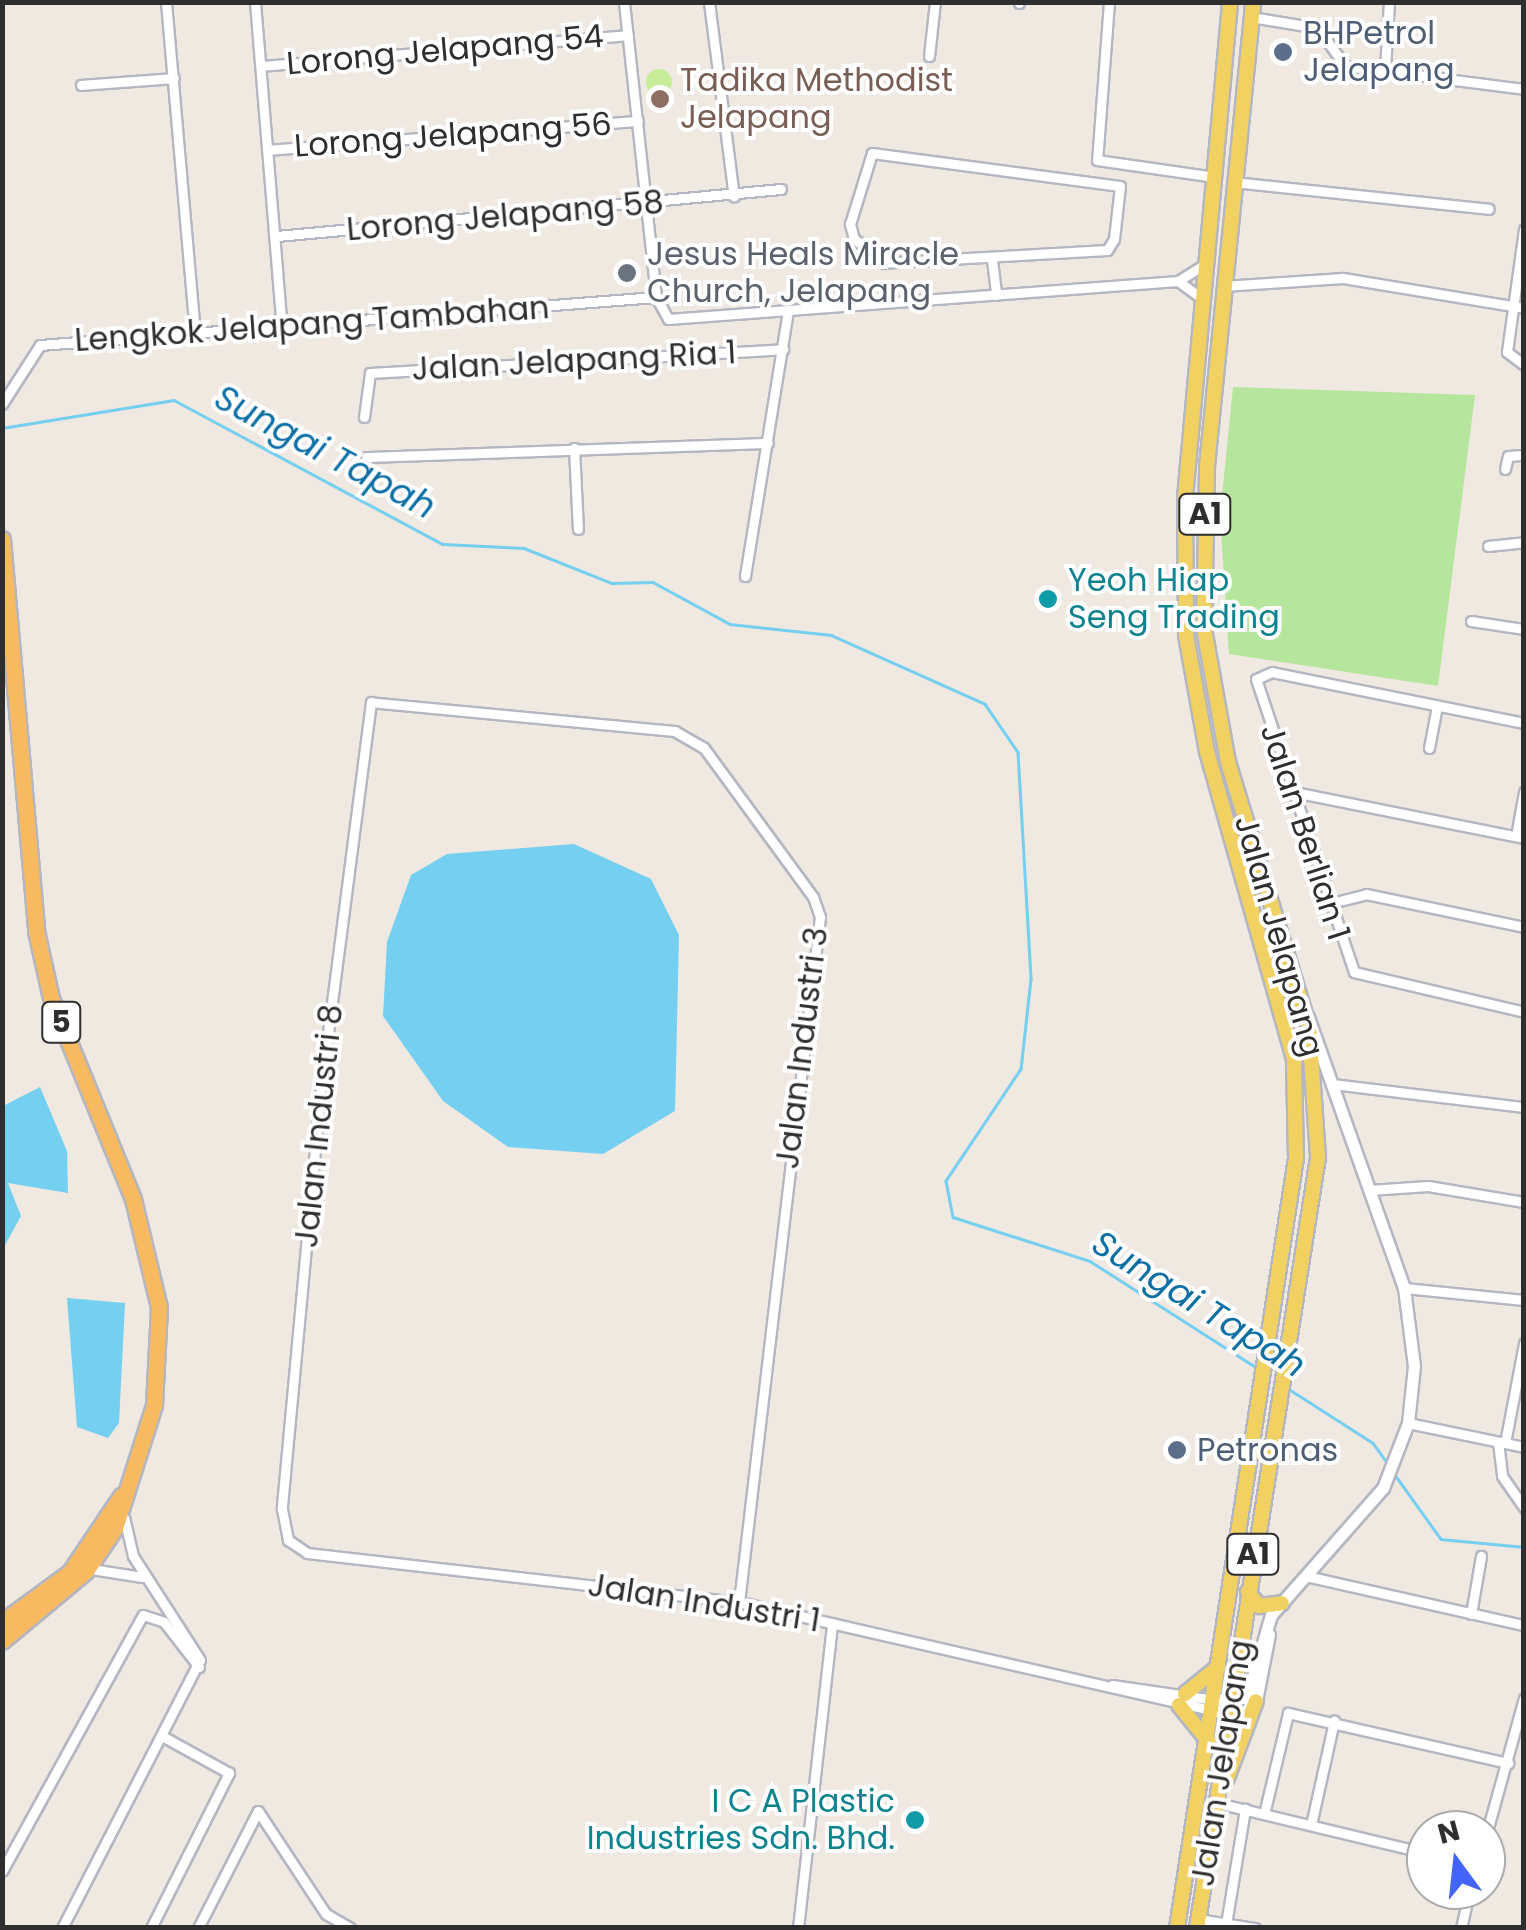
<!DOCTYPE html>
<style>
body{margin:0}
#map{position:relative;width:1526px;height:1930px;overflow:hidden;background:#efe9e1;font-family:Poppins,sans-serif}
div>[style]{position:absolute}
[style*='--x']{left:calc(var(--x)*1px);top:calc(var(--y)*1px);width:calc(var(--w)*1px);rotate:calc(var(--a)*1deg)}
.green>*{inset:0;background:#b6e59e}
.pitch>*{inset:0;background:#c9ec9a}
.round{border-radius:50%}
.water>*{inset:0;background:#75cff0}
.stream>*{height:2.5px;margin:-1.25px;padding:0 1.25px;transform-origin:1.25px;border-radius:1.25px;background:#75cff0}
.roads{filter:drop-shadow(2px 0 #b4b7c1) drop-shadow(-2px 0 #b4b7c1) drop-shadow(0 2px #b4b7c1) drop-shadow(0 -2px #b4b7c1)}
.minor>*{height:9px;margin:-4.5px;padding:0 4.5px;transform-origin:4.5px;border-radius:4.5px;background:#fff}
.tertiary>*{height:11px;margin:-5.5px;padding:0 5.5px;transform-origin:5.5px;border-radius:5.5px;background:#fff}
.primary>*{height:14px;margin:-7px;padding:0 7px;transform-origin:7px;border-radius:7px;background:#f2d163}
.trunk>*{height:15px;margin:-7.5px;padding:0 7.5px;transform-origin:7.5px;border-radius:7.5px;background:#f8ba60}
.dots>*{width:28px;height:28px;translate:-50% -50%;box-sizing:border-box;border:5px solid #fff;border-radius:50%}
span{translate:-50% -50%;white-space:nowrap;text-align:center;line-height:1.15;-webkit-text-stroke:8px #fff;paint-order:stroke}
.shield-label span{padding:2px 8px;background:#fff;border:2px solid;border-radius:8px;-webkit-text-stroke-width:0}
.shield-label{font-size:30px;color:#2e2e2e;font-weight:700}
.service-label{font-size:32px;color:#4e5e75}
.left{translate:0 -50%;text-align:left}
.street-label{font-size:32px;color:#2e2e2e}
.education-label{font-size:32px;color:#785e54}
.worship-label{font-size:32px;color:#5b616d}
.culture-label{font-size:32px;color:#0d838f}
.right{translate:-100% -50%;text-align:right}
.water-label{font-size:35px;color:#0d6fa3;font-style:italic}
.frame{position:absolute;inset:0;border:5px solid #2e2e2e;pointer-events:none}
.north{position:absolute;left:1406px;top:1810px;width:100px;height:100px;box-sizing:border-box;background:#fff;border:2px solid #ababab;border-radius:50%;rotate:345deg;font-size:28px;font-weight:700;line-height:40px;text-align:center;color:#2e2e2e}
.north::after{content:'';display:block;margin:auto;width:35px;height:45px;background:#4264fb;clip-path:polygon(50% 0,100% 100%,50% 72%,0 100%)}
</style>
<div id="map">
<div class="green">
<div style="clip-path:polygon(1233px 387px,1475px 395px,1438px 686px,1229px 654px,1220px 516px)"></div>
</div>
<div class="pitch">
<div class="round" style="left:646px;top:69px;width:26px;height:26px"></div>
</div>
<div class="water">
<div style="clip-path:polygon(574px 844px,651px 879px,679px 935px,675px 1111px,603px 1154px,508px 1147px,443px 1101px,383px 1016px,387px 942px,411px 875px,447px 854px)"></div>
<div style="clip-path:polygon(40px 1087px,67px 1151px,68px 1193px,8px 1183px,21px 1216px,3px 1249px,3px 1106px)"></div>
<div style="clip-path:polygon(67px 1298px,125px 1303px,119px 1423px,108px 1438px,77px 1427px)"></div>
</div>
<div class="stream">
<div style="--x:2;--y:428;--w:174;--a:-9.2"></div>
<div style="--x:174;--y:400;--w:305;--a:28.2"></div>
<div style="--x:443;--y:544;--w:81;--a:2.8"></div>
<div style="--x:524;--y:548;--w:95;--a:21.7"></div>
<div style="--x:612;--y:583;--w:41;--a:-1.4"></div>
<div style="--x:653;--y:582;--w:88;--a:28.6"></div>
<div style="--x:730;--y:624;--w:102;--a:6.2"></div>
<div style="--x:831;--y:635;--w:169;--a:24.1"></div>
<div style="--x:985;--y:704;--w:58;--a:55.5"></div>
<div style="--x:1018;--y:752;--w:227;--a:86.7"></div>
<div style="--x:1031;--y:979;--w:91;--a:96.3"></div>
<div style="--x:1021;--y:1069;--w:135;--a:123.8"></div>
<div style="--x:946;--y:1181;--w:37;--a:79"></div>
<div style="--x:953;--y:1217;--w:144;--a:17.8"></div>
<div style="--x:1090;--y:1261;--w:198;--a:32.6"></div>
<div style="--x:1289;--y:1389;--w:100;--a:32.7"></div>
<div style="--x:1373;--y:1443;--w:22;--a:54"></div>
<div style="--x:1393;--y:1472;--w:82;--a:54.4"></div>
<div style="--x:1441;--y:1539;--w:83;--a:5.5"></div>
</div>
<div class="roads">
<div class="minor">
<div style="--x:166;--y:2;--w:333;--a:85"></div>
<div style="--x:255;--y:2;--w:326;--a:85.3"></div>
<div style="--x:624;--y:2;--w:297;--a:83.8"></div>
<div style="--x:656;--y:297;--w:25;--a:61"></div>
<div style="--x:668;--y:319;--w:511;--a:-4.26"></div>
<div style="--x:1178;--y:281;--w:31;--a:-32"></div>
<div style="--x:709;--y:2;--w:196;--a:82.7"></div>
<div style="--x:1109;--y:2;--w:158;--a:94.3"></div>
<div style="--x:1097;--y:160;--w:119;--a:8.2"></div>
<div style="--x:1019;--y:3;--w:1;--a:-90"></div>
<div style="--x:1251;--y:17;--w:68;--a:9.3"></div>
<div style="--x:1318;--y:28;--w:47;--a:54.6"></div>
<div style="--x:1345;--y:66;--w:180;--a:7.3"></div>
<div style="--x:929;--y:56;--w:54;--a:-83.7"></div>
<div style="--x:261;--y:66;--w:368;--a:-4.8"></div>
<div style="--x:1385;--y:69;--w:67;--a:-86.6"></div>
<div style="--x:81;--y:85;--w:93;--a:-4.3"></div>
<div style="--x:268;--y:150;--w:371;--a:-4.5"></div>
<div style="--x:872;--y:153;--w:250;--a:7.6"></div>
<div style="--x:1120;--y:186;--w:53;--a:96.5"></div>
<div style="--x:1114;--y:239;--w:13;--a:122"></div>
<div style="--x:1107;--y:250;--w:223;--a:176.7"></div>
<div style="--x:884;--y:263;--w:38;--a:-141"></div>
<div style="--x:854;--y:239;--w:16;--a:-105"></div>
<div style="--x:850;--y:224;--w:74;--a:-72.8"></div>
<div style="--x:1233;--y:182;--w:257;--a:6"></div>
<div style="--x:1524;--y:229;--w:124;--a:97.9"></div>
<div style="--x:1507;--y:352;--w:21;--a:37"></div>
<div style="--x:277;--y:236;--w:506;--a:-5.33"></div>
<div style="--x:992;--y:260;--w:35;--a:83"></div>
<div style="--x:1178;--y:281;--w:29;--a:36"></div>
<div style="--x:1223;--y:286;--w:120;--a:-3.8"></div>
<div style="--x:1343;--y:278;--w:183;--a:9.4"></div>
<div style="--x:2;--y:404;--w:70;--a:-57.2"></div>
<div style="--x:40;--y:345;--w:618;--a:-4.46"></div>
<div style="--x:364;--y:417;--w:44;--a:-82.2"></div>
<div style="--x:370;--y:373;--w:414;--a:-3.3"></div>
<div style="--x:574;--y:448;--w:81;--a:87.2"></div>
<div style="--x:366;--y:457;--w:402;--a:-2"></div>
<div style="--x:1505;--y:469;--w:13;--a:-77"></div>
<div style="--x:1508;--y:456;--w:16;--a:-4"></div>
<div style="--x:1488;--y:546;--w:36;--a:-6"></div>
<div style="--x:745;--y:576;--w:268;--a:-80.8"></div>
<div style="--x:1471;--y:621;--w:54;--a:8.6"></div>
<div style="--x:1524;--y:723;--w:257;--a:-168.6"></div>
<div style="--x:1272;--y:672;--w:17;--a:156"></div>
<div style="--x:1256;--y:679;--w:309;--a:71.5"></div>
<div style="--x:1354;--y:972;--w:175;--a:13.2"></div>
<div style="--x:1429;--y:748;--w:43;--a:-79.2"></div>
<div style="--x:1294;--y:792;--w:235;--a:11.3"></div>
<div style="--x:1516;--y:836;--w:45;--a:-79.7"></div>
<div style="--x:1331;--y:903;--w:36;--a:-14"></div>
<div style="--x:1366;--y:894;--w:161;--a:11.8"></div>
<div style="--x:1333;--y:1084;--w:192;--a:6.9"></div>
<div style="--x:1369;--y:1190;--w:59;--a:-3.9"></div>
<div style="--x:1428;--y:1186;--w:97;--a:9.5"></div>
<div style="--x:1404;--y:1288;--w:121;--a:5.7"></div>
<div style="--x:1408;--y:1423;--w:118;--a:11.7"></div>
<div style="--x:1498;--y:1442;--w:34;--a:83"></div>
<div style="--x:1502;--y:1476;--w:39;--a:55"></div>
<div style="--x:1505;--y:1443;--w:102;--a:-79.2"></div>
<div style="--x:91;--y:1569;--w:52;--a:8.9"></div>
<div style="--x:1306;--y:1576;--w:223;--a:12.7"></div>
<div style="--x:739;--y:1602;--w:690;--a:-83.26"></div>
<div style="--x:820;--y:917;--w:21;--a:-109"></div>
<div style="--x:813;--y:897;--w:185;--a:-126.2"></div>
<div style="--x:704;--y:748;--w:34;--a:-150"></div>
<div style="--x:675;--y:731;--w:305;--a:-174.6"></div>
<div style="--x:371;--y:702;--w:397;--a:97.4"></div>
<div style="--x:320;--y:1096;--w:415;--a:95.3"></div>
<div style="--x:282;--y:1509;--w:32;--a:79"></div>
<div style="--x:288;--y:1540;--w:23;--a:34"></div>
<div style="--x:307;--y:1553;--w:435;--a:6.5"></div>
<div style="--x:739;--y:1602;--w:487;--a:12.9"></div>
<div style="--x:1471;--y:1614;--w:59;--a:-80.2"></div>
<div style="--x:1112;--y:1685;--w:104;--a:8.3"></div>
<div style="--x:1217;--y:1803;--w:215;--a:13.5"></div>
<div style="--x:1264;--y:1814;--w:104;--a:-76.6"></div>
<div style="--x:1288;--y:1713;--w:226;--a:12.8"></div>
<div style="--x:1311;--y:1825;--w:107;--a:-77.5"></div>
<div style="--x:1486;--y:1835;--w:142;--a:-74.5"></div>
<div style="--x:2;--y:1871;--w:292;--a:-61.2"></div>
<div style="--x:143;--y:1615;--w:22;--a:18"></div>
<div style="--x:164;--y:1622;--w:57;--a:52.1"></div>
<div style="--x:1198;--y:1919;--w:58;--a:9"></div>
<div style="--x:1226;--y:1924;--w:117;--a:-80.6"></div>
<div style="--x:62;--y:1928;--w:301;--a:-62.8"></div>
<div style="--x:200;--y:1660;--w:124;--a:-122.8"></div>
<div style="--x:133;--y:1556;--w:39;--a:-103"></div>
<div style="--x:151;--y:1928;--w:174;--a:-63.3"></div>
<div style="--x:229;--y:1773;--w:77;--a:-151.1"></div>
<div style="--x:198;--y:1928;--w:131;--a:-62.9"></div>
<div style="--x:258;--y:1811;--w:123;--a:56.6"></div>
<div style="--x:326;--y:1914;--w:28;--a:30"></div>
<div style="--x:798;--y:1928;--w:307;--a:-83.6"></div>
<div style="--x:1461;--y:1928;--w:39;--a:-77"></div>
</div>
<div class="tertiary">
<div style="--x:1216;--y:1700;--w:31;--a:-4"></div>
<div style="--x:1247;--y:1698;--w:86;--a:-73.9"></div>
<div style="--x:1271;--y:1615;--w:169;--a:-48.6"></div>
<div style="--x:1383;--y:1488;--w:70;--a:-69"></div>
<div style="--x:1408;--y:1423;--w:57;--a:-84"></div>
<div style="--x:1414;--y:1366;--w:79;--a:-97.3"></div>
<div style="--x:1404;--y:1288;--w:288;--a:-109.5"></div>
<div style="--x:1214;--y:1711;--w:28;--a:6"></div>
<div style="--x:1242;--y:1714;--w:19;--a:-43"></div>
<div style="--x:1256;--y:1701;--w:68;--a:-79"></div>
</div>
<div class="primary">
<div style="--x:1248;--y:1592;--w:18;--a:52"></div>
<div style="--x:1259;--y:1606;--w:23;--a:-7"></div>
<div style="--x:1185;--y:1694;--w:43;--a:-39.3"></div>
<div style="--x:1179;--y:1705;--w:48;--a:51"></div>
<div style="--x:1227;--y:1778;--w:82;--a:-69.4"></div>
<div style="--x:1177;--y:1928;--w:779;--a:-81.21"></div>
<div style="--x:1296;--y:1158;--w:99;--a:-91.2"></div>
<div style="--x:1294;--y:1059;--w:319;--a:-105.8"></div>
<div style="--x:1207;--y:752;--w:119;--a:-100.2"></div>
<div style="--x:1186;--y:635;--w:137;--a:-90.4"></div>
<div style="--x:1185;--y:498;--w:498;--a:-84.8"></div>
<div style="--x:1197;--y:1928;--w:780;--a:-81.08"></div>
<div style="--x:1318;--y:1157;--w:130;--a:-94"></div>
<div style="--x:1309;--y:1027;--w:277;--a:-107"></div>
<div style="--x:1228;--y:762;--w:136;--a:-100.2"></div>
<div style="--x:1204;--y:628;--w:162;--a:-88.9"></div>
<div style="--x:1207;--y:466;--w:466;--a:-84.3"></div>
</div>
<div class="trunk">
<div style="--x:2;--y:539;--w:393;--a:85"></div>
<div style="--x:36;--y:931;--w:69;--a:77.4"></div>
<div style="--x:51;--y:998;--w:217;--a:67.8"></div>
<div style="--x:133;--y:1199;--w:111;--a:76.5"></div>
<div style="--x:159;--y:1307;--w:98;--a:92.9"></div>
<div style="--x:154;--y:1405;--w:129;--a:107.6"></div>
<div style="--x:115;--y:1528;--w:52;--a:124"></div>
<div style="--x:86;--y:1571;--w:109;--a:140.2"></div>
<div style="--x:2;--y:1622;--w:84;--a:-36.3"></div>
<div style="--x:70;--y:1572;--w:92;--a:-56.1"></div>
</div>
</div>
<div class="dots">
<div style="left:1283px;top:52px;background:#5c6f8a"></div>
<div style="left:660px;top:99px;background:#8d6e63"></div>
<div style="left:627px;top:273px;background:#6b7280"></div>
<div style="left:1048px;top:599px;background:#0f9aa8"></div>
<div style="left:1177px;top:1450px;background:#5c6f8a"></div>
<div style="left:915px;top:1820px;background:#0f9aa8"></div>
</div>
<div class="shield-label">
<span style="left:1205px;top:514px">A1</span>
<span style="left:61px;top:1022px">5</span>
<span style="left:1253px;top:1554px">A1</span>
</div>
<div class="service-label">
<span class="left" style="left:1303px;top:52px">BHPetrol<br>Jelapang</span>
<span class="left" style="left:1197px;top:1450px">Petronas</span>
</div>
<div class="street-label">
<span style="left:445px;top:50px;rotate:-5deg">Lorong Jelapang 54</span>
<span style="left:453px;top:135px;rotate:-4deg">Lorong Jelapang 56</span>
<span style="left:505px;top:216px;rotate:-5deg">Lorong Jelapang 58</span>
<span style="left:312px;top:324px;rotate:-4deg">Lengkok Jelapang Tambahan</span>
<span style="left:574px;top:361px;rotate:-3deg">Jalan Jelapang Ria 1</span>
<span style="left:1305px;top:832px;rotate:72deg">Jalan Berlian 1</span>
<span style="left:1279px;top:936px;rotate:74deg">Jalan Jelapang</span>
<span style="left:802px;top:1048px;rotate:-83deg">Jalan Industri 3</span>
<span style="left:319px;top:1126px;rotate:-84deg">Jalan Industri 8</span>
<span style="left:704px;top:1603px;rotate:9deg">Jalan Industri 1</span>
<span style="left:1222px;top:1763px;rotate:-81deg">Jalan Jelapang</span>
</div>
<div class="education-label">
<span class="left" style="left:680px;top:99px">Tadika Methodist<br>Jelapang</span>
</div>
<div class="worship-label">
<span class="left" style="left:647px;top:273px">Jesus Heals Miracle<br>Church, Jelapang</span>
</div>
<div class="culture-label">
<span class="left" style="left:1068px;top:599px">Yeoh Hiap<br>Seng Trading</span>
<span class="right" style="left:895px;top:1820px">I C A Plastic<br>Industries Sdn. Bhd.</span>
</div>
<div class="water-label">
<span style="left:325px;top:452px;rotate:28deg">Sungai Tapah</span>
<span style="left:1199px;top:1304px;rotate:32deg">Sungai Tapah</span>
</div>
<div class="frame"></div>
<div class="north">N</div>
</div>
